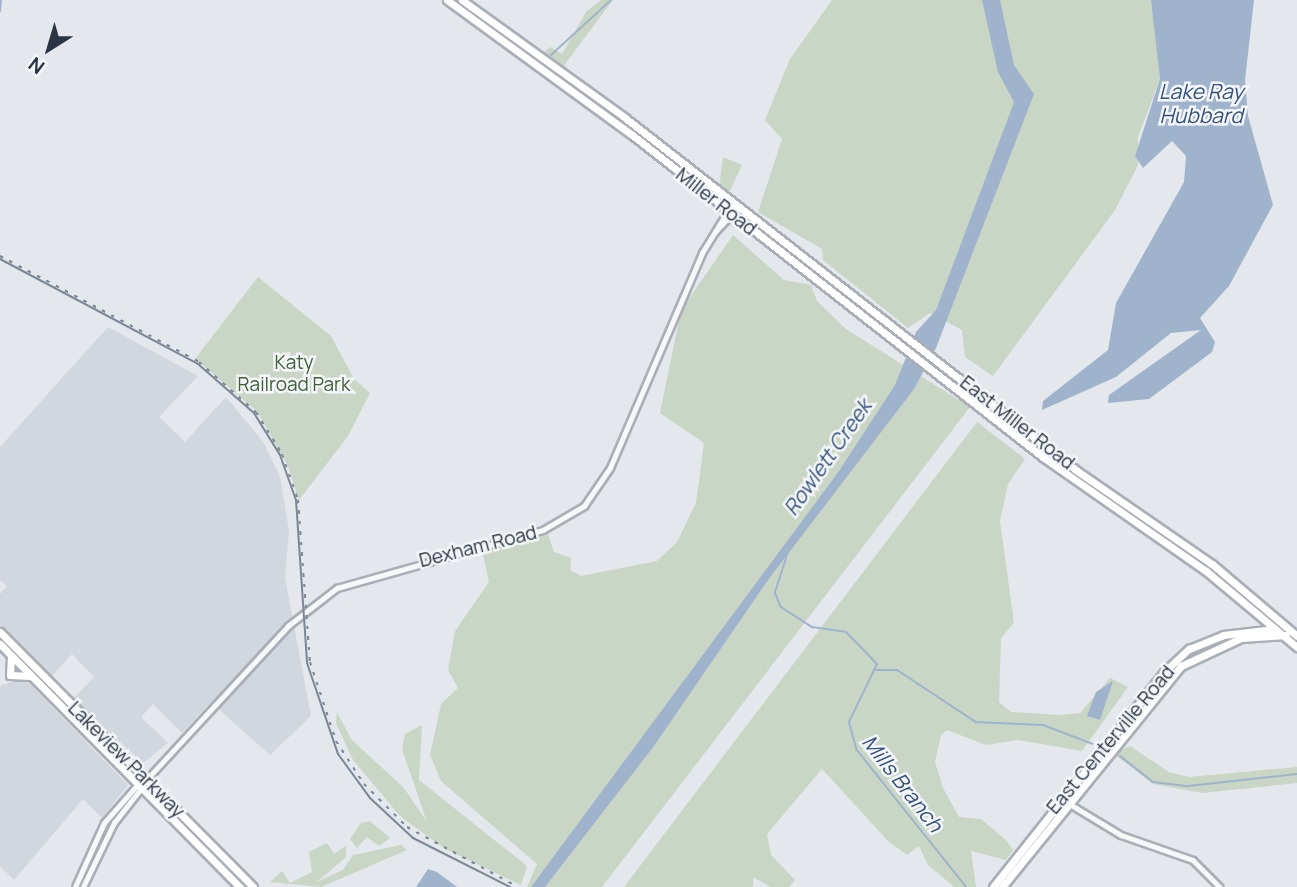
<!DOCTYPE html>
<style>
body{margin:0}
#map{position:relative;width:1297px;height:887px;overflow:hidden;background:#e4e7ec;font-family:Manrope,sans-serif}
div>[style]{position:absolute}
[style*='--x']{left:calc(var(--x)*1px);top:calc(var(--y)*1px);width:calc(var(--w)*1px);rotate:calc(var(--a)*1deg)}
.built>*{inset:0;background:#d2d6de}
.green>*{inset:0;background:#c9d6c5}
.water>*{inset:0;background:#9fb4cc}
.stream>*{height:2px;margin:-1px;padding:0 1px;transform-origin:1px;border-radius:1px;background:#9fb4cc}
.roads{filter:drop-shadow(2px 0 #a9aeb7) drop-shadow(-2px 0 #a9aeb7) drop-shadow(0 2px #a9aeb7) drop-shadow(0 -2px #a9aeb7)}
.minor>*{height:4.5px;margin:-2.25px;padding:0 2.25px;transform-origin:2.25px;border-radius:2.25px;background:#f7f8fa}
.major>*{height:7px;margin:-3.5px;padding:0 3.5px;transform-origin:3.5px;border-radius:3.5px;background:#fff}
.tram>*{height:2px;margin:-1px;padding:0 1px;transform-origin:1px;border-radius:1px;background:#7d8696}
.rail>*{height:2px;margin-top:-1px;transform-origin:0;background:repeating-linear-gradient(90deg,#7d8696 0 3.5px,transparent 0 10.5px)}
span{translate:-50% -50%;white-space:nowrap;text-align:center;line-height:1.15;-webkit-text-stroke:5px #f4f6f9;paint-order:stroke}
.street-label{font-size:19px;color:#2b3445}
.park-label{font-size:19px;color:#3f6138}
.water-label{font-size:21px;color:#34527a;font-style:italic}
.north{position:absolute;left:14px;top:14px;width:70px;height:70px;-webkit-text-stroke:5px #f4f6f9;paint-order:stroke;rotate:217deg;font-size:19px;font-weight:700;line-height:28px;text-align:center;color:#2b3445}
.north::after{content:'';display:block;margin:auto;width:24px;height:32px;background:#2b3445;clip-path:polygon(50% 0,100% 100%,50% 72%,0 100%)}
</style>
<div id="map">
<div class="built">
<div style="clip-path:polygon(108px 327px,198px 376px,159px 417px,185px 442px,226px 397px,264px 443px,280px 477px,289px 531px,285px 578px,311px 716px,270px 755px,211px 702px,182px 733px,153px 704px,141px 717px,168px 743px,143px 763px,73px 699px,94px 677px,72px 654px,52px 676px,0 625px,0 594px,7px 586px,0 580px,0 447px)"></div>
<div style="clip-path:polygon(16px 680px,27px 681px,128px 785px,102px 818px,83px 799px,14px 880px,0 866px,0 686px)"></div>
</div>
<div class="green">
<div style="clip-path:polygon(601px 0,613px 0,562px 68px,543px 53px,550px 47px,562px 54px,586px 12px)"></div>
<div style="clip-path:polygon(832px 0,1151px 0,1157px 12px,1160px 79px,1138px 137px,1138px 165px,1115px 210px,993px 376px,965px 357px,962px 330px,930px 313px,908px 328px,823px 260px,822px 249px,758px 212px,782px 139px,765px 120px,790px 59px)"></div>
<div style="clip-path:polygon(723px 157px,742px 165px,728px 195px,719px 188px)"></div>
<div style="clip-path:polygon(733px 235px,784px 280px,811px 285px,817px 301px,846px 329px,970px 407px,602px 887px,527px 887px,537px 864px,441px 781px,430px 755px,441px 704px,458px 688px,448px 670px,455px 631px,489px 582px,482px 550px,548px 535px,554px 552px,571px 558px,570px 570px,581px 576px,657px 561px,677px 542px,696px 503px,704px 443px,660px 413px,681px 310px)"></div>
<div style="clip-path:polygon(258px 277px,331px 336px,354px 379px,370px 393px,348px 436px,299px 500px,288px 466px,257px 411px,195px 359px)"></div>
<div style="clip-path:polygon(977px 422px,1025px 459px,1008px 484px,1000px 521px,1014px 623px,1001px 638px,999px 702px,1011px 712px,1060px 715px,1080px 713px,1110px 678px,1128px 687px,1082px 751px,1018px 740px,986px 745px,947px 730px,941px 735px,935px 762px,943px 788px,959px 817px,981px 819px,1006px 840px,1013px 850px,1006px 860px,971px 851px,976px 887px,954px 887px,928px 865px,919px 846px,907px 855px,889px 842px,822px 769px,767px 834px,771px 855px,795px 880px,789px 887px,770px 887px,753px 877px,753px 887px,624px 887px)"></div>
<div style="clip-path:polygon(337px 712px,351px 739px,404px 788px,427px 822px,402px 749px,405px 734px,422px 725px,419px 780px,527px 866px,521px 885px,445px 849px,400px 816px,353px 760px,336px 723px)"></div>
<div style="clip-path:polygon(1130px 746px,1169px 772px,1189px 777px,1297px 767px,1297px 783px,1202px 793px,1153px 784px,1114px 754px)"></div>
<div style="clip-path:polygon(370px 821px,390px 838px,379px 846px,367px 837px,357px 848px,350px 839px,361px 823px)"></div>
<div style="clip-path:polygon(327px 843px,334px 854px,346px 846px,346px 857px,317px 882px,343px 870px,353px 855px,401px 845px,407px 850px,321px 887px,270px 882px,282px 871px,290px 883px,312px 872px,309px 852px)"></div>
</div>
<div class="water">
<div style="clip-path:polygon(982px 0,1000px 0,1014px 65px,1034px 94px,936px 348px,914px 389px,768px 580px,654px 746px,545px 887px,531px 887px,839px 471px,895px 385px,916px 332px,936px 310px,1014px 102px,998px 72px)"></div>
<div style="clip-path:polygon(1151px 0,1254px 0,1245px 80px,1248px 116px,1273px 205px,1229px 286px,1200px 318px,1215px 342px,1212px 352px,1149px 399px,1108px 403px,1109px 395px,1201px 330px,1171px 333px,1116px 377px,1042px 410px,1043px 401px,1108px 350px,1116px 303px,1184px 182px,1186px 156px,1172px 141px,1143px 168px,1135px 156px,1160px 79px)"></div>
<div style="clip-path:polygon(1113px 681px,1100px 720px,1087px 716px,1096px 692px)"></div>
<div style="clip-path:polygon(428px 869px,437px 872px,457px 887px,416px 887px)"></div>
</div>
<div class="stream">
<div style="--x:0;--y:11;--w:11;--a:-85"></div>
<div style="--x:551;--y:55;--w:81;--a:-42.5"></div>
<div style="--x:787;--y:555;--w:40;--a:108"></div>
<div style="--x:775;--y:593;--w:15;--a:67"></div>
<div style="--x:781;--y:607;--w:37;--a:33"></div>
<div style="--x:812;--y:627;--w:34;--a:8"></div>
<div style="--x:846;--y:632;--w:45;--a:45.9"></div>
<div style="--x:877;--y:664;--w:64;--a:115.8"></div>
<div style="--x:849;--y:722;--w:28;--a:75"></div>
<div style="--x:856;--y:749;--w:176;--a:51.4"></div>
<div style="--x:876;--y:670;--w:21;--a:0"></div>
<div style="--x:897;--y:670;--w:95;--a:33.4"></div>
<div style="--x:976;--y:722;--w:67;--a:2.6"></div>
<div style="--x:1043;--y:725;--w:53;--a:20.8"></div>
<div style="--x:1120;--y:756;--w:42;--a:38.2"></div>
<div style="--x:1153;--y:782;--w:35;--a:7"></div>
<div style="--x:1188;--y:786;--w:110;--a:-6.3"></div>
</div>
<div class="roads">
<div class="minor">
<div style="--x:715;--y:232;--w:33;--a:-47"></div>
<div style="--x:147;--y:779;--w:208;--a:-47.3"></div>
<div style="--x:288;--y:626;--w:62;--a:-37.8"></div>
<div style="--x:337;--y:588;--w:214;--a:-15.7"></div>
<div style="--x:543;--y:530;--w:48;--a:-30.3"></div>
<div style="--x:584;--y:506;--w:46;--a:-55.6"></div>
<div style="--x:610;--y:468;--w:234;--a:-66.8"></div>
<div style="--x:702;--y:253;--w:57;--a:-58.5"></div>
<div style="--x:1068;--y:803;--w:62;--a:31.1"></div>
<div style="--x:1121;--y:835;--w:76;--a:19.1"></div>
<div style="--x:1193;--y:860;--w:38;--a:45"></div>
<div style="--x:75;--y:887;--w:70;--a:-65.6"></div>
<div style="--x:104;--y:823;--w:55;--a:-48.7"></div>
<div style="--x:83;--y:887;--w:71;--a:-64.2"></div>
<div style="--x:114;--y:823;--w:47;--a:-51.9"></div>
</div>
<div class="major">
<div style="--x:447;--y:0;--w:228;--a:36.1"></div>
<div style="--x:631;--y:134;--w:525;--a:38.11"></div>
<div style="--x:1044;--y:458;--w:198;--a:34.9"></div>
<div style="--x:1206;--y:571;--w:119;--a:39.9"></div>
<div style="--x:462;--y:0;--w:200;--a:35.8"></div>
<div style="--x:624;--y:117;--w:574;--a:37.99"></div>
<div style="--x:1076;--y:470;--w:165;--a:34.7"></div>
<div style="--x:1212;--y:564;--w:111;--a:40.3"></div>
<div style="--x:0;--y:632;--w:359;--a:45.2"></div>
<div style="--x:0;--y:644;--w:342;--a:45.4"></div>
<div style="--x:11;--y:656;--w:19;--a:93"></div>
<div style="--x:10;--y:675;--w:20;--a:3"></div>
<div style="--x:993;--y:887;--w:275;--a:-51.5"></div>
<div style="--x:1164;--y:672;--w:34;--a:-43"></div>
<div style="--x:1189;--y:649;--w:37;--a:-22"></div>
<div style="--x:1223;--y:635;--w:52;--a:-6.6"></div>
<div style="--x:1002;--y:887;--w:284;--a:-51"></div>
<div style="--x:1181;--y:666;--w:66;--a:-25"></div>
<div style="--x:1241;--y:638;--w:45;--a:-3.8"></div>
</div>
</div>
<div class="tram">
<div style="--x:0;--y:259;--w:224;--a:27.9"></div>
<div style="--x:198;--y:364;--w:74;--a:41.2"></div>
<div style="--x:254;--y:413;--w:49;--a:58.2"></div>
<div style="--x:280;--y:455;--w:48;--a:70.4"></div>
<div style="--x:296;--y:500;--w:163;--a:86.1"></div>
<div style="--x:307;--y:663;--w:96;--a:71.2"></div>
<div style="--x:338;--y:754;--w:54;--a:54"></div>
<div style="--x:370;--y:798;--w:59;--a:42.9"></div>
<div style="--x:413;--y:838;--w:109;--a:26.8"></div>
</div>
<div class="rail">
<div style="--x:0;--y:256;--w:225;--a:28"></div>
<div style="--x:199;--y:362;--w:76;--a:41.3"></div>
<div style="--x:256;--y:412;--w:49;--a:58.2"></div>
<div style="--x:282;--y:454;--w:49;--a:70.8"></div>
<div style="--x:298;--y:500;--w:162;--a:85.8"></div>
<div style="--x:310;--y:662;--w:83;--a:71.8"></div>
<div style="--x:336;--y:741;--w:51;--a:56.9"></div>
<div style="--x:364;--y:784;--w:61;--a:45"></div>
<div style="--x:407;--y:827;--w:126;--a:28.4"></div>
</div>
<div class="street-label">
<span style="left:716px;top:202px;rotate:38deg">Miller Road</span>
<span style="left:1017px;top:423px;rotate:38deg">East Miller Road</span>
<span style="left:478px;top:547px;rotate:-14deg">Dexham Road</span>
<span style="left:1111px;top:740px;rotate:-50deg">East Centerville Road</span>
<span style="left:126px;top:760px;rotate:45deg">Lakeview Parkway</span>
</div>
<div class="park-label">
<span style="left:294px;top:374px">Katy<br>Railroad Park</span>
</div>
<div class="water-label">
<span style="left:1201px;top:103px">Lake Ray<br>Hubbard</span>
<span style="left:827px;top:457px;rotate:-55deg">Rowlett Creek</span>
<span style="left:903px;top:783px;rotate:52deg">Mills Branch</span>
</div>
<div class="north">N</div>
</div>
